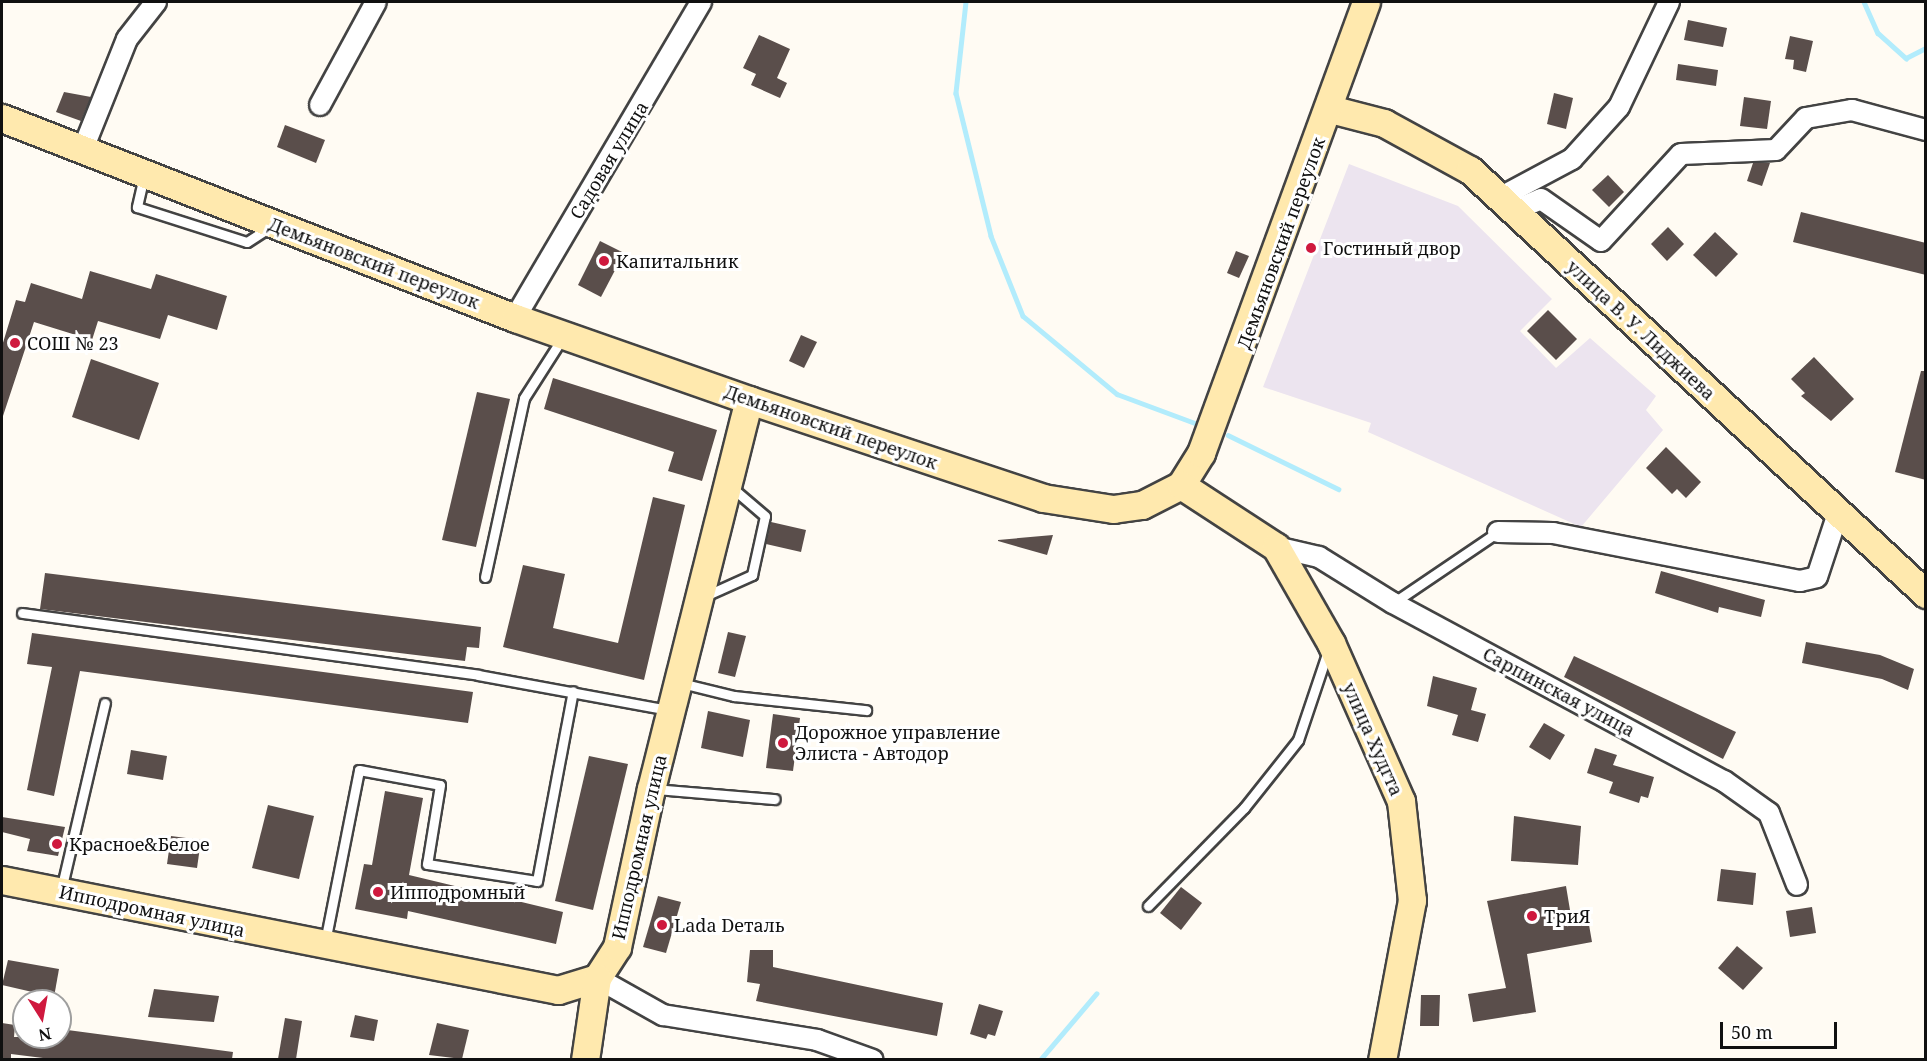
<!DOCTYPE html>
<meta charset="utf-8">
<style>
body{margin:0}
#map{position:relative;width:1927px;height:1061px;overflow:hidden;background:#fffbf3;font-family:"Noto Serif",serif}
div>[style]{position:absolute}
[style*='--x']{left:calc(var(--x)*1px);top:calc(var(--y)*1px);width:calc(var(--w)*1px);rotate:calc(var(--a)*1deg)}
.industrial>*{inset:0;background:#ece4ef}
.stream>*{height:4.5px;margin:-2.25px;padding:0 2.25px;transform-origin:2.25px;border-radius:2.25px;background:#b2ecfc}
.building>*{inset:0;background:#5a4e4b}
.roads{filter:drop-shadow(2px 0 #434343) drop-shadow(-2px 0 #434343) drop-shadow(0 2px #434343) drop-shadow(0 -2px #434343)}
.lane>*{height:9px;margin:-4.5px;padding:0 4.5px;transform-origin:4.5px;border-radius:4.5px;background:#fff}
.street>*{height:20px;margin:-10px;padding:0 10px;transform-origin:10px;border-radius:10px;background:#fff}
.secondary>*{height:27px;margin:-13.5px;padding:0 13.5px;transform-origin:13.5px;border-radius:13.5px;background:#ffe9ae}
.dots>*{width:16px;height:16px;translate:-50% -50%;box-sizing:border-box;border:3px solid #fff;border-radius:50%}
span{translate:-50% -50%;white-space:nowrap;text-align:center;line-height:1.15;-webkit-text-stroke:6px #fff;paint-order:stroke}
.street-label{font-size:18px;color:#101010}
.poi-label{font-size:18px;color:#101010}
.left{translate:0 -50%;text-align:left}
.frame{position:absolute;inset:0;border:3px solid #101010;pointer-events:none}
.north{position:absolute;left:12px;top:989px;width:60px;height:60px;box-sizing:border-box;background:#fff;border:2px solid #9f9f9f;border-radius:50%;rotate:169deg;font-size:16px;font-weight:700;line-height:24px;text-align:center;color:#101010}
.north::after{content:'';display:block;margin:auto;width:21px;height:27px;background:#cf193e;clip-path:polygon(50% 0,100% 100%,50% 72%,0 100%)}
.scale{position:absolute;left:1720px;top:1022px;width:117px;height:27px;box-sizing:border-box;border:3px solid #101010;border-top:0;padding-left:8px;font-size:18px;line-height:21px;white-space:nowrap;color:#101010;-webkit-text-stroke:4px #fff;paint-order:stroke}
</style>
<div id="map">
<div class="industrial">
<div style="clip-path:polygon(1349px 164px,1458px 206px,1552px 299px,1520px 331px,1556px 368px,1590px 338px,1656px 396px,1646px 410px,1663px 430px,1581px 527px,1368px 432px,1371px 423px,1263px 387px)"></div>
</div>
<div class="stream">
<div style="--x:966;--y:2;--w:92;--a:96.3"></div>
<div style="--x:956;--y:93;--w:147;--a:76.2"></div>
<div style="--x:991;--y:236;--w:86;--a:68.2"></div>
<div style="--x:1023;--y:316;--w:122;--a:39.7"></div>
<div style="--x:1117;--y:394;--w:92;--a:20.4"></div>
<div style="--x:1864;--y:2;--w:34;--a:66"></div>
<div style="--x:1878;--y:33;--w:38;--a:42"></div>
<div style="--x:1906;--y:58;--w:22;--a:-27"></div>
<div style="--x:1228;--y:435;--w:123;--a:26.1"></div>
<div style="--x:1040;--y:1060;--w:87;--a:-49.7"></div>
</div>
<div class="building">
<div style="clip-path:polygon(1688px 20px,1727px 28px,1723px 47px,1684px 40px)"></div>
<div style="clip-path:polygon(759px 35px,790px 49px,777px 78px,787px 83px,780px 98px,751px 85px,756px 74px,743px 68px)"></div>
<div style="clip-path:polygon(1790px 36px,1813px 41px,1806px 72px,1793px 69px,1794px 60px,1785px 59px)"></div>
<div style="clip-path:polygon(1678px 64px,1718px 70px,1716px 86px,1676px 80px)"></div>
<div style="clip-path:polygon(64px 92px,91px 97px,81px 121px,56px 112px)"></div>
<div style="clip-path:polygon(1554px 93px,1573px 98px,1566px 129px,1547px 124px)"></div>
<div style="clip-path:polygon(1744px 97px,1771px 101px,1767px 129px,1740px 126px)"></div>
<div style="clip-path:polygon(285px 125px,325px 140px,316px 163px,277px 147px)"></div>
<div style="clip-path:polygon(1753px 163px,1770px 163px,1762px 186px,1747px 181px)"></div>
<div style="clip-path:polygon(1608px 175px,1624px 192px,1609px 207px,1592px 190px)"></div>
<div style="clip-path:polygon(1801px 212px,1926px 243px,1926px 275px,1793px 242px)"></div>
<div style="clip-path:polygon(1668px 227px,1684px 244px,1667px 261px,1651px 244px)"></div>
<div style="clip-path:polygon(1715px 232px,1738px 254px,1716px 277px,1693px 255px)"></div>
<div style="clip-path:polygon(600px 241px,624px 253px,601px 297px,578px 285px)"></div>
<div style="clip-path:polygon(1236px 251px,1249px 256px,1239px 278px,1227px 273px)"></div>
<div style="clip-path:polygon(90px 271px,151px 289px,156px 274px,227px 296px,217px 330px,168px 315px,160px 339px,98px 321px,92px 340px,34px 322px,2px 419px,2px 346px,16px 300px,25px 302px,31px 283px,82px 299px)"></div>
<div style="clip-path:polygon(1548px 310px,1577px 339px,1556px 360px,1527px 331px)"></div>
<div style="clip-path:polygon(801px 335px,817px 342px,804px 368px,789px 361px)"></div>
<div style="clip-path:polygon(1814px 357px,1854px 399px,1831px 421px,1801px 396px,1805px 393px,1791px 379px)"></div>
<div style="clip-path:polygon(91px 359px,159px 383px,139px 440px,72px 417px)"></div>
<div style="clip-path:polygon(1921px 371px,1926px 371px,1926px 480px,1895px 472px)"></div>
<div style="clip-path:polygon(553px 378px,717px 430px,702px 481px,668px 471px,674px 452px,544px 409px)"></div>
<div style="clip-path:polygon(477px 392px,510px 399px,476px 547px,442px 540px)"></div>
<div style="clip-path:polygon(1666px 447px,1701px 482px,1686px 498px,1677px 489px,1672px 494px,1646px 468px)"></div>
<div style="clip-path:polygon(653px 497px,685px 505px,644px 680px,503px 647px,523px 565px,565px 574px,553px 628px,618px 643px)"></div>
<div style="clip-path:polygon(771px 522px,806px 530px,801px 552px,766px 544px)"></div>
<div style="clip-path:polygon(1053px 535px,1047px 555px,998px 541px,998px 540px)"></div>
<div style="clip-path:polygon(1661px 571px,1765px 600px,1761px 617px,1719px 607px,1718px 613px,1655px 593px)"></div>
<div style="clip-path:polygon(45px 573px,481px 627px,479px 648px,467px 647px,465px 661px,40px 609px)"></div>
<div style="clip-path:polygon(728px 632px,746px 636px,735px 677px,718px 673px)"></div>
<div style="clip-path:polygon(32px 633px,473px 692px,468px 723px,80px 671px,54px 796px,27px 790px,52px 667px,27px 664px)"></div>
<div style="clip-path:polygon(1806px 642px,1880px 655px,1914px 669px,1908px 690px,1882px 679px,1802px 663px)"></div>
<div style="clip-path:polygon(1574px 656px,1736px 732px,1723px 759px,1564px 677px)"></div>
<div style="clip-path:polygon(1433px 676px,1477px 688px,1471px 710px,1486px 714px,1478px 742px,1452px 735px,1458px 715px,1427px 706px)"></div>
<div style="clip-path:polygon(708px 711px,750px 720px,743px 757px,701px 748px)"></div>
<div style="clip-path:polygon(773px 714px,800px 718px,793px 771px,766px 768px)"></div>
<div style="clip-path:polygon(1544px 723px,1565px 735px,1550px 760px,1529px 747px)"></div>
<div style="clip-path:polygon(1595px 748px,1617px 755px,1613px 765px,1654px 777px,1648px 798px,1641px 796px,1639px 803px,1609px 793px,1613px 782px,1587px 773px)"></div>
<div style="clip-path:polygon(131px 750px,167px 756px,163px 780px,127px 774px)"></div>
<div style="clip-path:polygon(589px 756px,628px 764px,593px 910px,555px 901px)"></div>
<div style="clip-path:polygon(385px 791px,423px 798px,409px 875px,563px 912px,556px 944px,408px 911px,407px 919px,355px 909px,364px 864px,372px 865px)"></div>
<div style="clip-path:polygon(268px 805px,314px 816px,299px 879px,252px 868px)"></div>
<div style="clip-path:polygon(1514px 816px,1581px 826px,1578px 865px,1511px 861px)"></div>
<div style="clip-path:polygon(2px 817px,65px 827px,58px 856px,27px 851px,30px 839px,2px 832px)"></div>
<div style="clip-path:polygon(171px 836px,201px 840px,197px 868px,167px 864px)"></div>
<div style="clip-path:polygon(1721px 869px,1756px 873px,1753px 905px,1717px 901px)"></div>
<div style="clip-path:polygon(1566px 886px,1572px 922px,1588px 919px,1592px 942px,1527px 954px,1536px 1012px,1473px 1022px,1468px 994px,1506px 988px,1487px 901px)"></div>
<div style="clip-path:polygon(1181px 887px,1202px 903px,1181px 930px,1160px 913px)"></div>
<div style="clip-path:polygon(658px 896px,681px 902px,666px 953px,643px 947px)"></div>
<div style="clip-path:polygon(1812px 907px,1816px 933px,1790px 937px,1786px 911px)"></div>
<div style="clip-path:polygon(1737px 946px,1763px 968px,1743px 990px,1718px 968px)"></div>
<div style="clip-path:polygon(750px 950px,773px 950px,773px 967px,943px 1003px,937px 1036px,756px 1001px,760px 984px,747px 982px)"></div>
<div style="clip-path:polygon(8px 960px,59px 969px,54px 997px,2px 985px)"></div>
<div style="clip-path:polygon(154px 989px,219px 996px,214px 1022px,148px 1017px)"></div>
<div style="clip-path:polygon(1421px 995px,1440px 995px,1439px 1026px,1420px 1026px)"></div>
<div style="clip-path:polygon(979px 1004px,1003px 1011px,995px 1036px,988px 1034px,986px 1039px,970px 1034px)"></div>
<div style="clip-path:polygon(355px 1015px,378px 1020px,374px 1041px,350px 1037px)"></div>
<div style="clip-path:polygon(285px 1018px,302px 1021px,296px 1059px,278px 1059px)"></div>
<div style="clip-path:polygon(2px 1023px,15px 1025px,14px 1037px,60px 1037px,60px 1029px,233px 1052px,232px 1059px,51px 1059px,11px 1054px,11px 1059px,2px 1059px)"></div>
<div style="clip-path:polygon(437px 1023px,469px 1030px,462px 1059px,429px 1055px)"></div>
</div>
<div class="roads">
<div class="lane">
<div style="--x:144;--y:176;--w:32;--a:103"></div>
<div style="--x:137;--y:207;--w:115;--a:17.7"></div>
<div style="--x:247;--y:242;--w:27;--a:-33"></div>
<div style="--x:485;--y:577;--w:183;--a:-77.7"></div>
<div style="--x:524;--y:398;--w:72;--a:-57.4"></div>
<div style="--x:703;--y:597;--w:54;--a:-24.2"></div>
<div style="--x:752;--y:575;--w:60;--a:-77.6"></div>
<div style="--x:765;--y:516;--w:46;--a:-139.4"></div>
<div style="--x:1393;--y:603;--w:127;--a:-34.1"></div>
<div style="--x:22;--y:613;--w:460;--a:7.7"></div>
<div style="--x:478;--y:675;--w:193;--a:10.4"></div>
<div style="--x:681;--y:683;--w:55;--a:13.8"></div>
<div style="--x:734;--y:696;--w:133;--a:6.1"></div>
<div style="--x:655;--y:789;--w:120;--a:4.8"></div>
<div style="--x:61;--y:890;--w:192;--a:-76.8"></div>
<div style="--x:1148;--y:906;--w:137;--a:-45.6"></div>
<div style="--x:1244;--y:808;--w:87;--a:-51.5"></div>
<div style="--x:1298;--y:740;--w:94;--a:-71.4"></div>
<div style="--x:325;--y:942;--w:175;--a:-78.8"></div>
<div style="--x:359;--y:770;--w:82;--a:10.5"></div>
<div style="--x:440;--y:785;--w:80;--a:99.3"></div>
<div style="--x:427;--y:864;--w:111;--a:8.8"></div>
<div style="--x:537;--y:881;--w:193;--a:-79.3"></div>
</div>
<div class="street">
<div style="--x:320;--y:105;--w:117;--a:-61.5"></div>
<div style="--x:83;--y:149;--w:118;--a:-68.2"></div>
<div style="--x:127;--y:39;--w:47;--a:-51.9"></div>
<div style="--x:1499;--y:198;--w:83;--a:-28.1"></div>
<div style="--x:1572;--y:159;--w:70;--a:-47.9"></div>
<div style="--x:1619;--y:107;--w:116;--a:-64.5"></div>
<div style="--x:1513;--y:211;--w:30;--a:-23"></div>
<div style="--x:1541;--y:199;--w:73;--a:35"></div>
<div style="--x:1601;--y:241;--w:118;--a:-47.4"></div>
<div style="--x:1681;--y:154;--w:95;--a:-2.4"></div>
<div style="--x:1776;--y:150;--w:44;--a:-46.8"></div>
<div style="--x:1806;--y:118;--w:47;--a:-9.9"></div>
<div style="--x:1852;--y:110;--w:77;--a:15.1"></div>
<div style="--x:515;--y:318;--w:367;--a:-59.5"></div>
<div style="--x:1498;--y:532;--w:55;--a:1"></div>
<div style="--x:1553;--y:533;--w:252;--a:11"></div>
<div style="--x:1800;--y:581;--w:17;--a:-13"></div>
<div style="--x:1817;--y:577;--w:67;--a:-71.8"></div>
<div style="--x:1276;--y:547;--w:44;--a:13.1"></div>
<div style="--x:1319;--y:557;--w:87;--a:31.9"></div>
<div style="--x:1393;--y:603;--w:376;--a:28.3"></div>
<div style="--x:1724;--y:781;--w:55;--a:35.4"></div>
<div style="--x:1769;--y:813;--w:77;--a:68.7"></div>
<div style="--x:597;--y:978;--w:76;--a:29.3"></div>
<div style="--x:663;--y:1015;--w:156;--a:9.2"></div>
<div style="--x:817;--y:1040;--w:59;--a:19.7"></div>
</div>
<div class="secondary">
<div style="--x:1330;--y:109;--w:56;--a:14.5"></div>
<div style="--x:1384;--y:123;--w:98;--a:28.7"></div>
<div style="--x:1470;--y:170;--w:623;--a:42.92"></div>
<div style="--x:2;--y:118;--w:551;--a:21.3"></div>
<div style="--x:515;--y:318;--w:248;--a:19.3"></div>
<div style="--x:749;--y:400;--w:310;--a:18.4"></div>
<div style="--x:1043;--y:498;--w:71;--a:8.9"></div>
<div style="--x:1113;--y:509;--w:29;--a:-8"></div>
<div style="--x:1142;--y:505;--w:44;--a:-27.1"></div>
<div style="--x:1181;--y:485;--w:38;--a:-58"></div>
<div style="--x:1201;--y:453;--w:480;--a:-69.9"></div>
<div style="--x:1181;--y:485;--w:113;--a:33.1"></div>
<div style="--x:1276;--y:547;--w:111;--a:60.2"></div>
<div style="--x:1331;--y:643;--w:173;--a:66.1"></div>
<div style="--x:1401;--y:801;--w:100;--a:83.7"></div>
<div style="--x:1412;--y:900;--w:163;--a:100.6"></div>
<div style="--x:2;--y:880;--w:567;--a:11.19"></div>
<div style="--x:558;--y:990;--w:41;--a:-17.1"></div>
<div style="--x:597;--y:978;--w:37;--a:-57"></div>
<div style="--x:617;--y:947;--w:162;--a:-77.9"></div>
<div style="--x:651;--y:789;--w:401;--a:-75.9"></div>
<div style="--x:585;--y:1060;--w:83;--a:-81.7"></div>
</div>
</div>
<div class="dots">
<div style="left:1311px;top:248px;background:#cf193e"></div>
<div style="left:604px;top:261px;background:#cf193e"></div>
<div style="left:15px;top:343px;background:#cf193e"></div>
<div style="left:783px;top:743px;background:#cf193e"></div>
<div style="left:57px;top:844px;background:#cf193e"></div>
<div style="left:378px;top:892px;background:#cf193e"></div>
<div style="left:1532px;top:916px;background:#cf193e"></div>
<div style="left:662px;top:925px;background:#cf193e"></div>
</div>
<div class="street-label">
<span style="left:609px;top:160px;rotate:-59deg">Садовая улица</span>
<span style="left:1281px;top:243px;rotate:-70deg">Демьяновский переулок</span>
<span style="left:374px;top:263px;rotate:21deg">Демьяновский переулок</span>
<span style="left:1641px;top:330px;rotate:43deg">улица В. У. Лиджиева</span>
<span style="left:831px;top:427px;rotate:19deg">Демьяновский переулок</span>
<span style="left:1559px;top:692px;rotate:28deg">Сарпинская улица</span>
<span style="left:1373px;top:739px;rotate:66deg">улица Худгта</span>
<span style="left:639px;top:847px;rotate:-77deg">Ипподромная улица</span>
<span style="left:152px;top:911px;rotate:12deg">Ипподромная улица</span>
</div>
<div class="poi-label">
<span class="left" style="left:1323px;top:248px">Гостиный двор</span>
<span class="left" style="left:616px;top:261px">Капитальник</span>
<span class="left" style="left:27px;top:343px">СОШ № 23</span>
<span class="left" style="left:795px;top:743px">Дорожное управление<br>Элиста - Автодор</span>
<span class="left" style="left:69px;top:844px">Красное&amp;Белое</span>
<span class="left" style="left:390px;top:892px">Ипподромный</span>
<span class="left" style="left:1544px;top:916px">ТриЯ</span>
<span class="left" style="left:674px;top:925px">Lada Dеталь</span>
</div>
<div class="frame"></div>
<div class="north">N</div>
<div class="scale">50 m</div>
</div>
